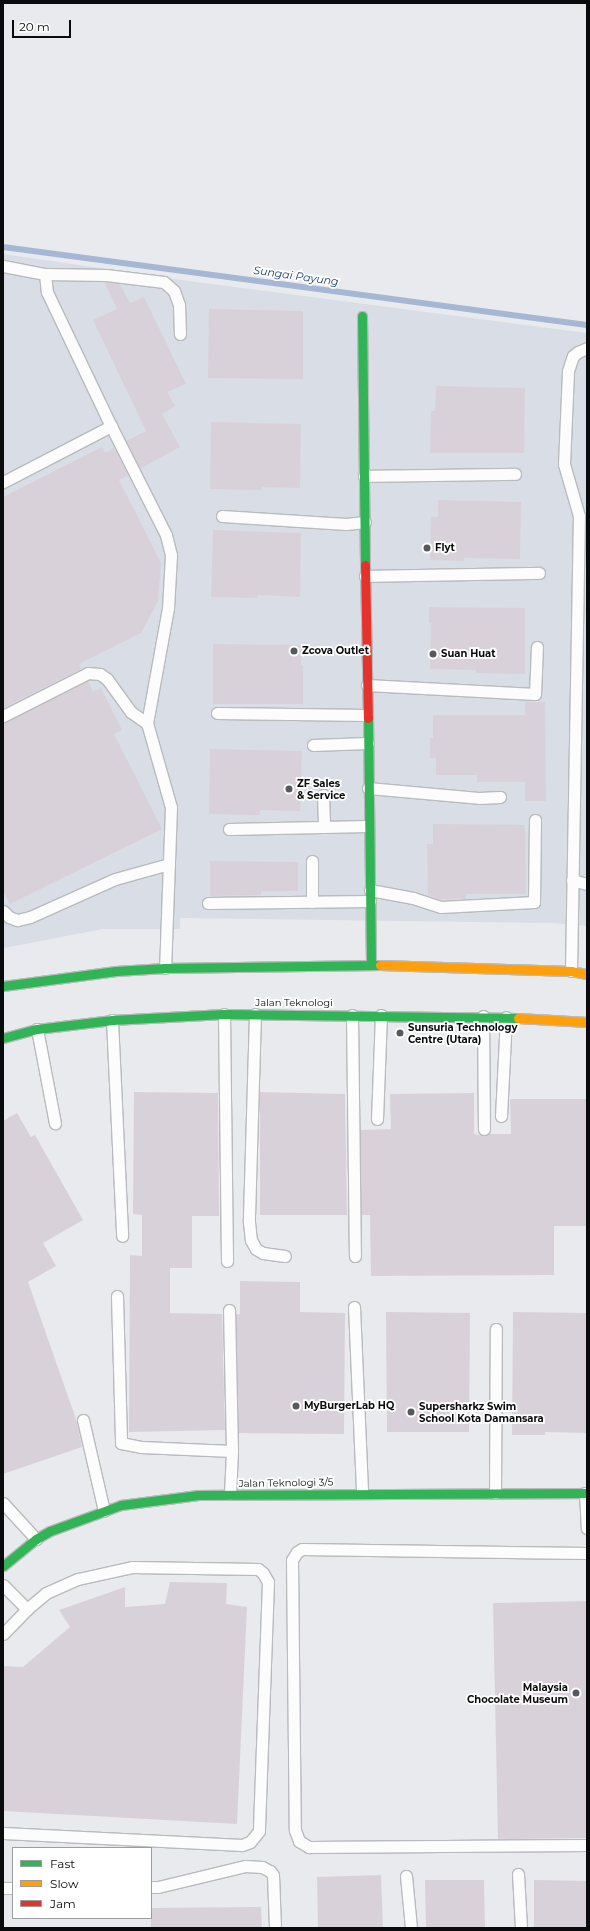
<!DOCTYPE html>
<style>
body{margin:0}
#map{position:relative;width:590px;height:1931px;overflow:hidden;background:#e9eaee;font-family:Montserrat,sans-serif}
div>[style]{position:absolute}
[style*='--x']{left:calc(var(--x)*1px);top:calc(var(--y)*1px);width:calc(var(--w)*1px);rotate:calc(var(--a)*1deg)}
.built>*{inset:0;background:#d9dde6}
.stream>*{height:6px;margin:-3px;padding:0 3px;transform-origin:3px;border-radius:3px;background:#a5b7d5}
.building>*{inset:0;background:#d9d1d9}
.roads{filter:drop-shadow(1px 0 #b9babc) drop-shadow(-1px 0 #b9babc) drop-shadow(0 1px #b9babc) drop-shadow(0 -1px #b9babc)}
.lane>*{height:11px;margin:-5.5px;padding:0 5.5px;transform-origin:5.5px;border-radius:5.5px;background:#fcfcfc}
.fast>*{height:9px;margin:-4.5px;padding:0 4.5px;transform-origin:4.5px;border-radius:4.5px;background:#30b455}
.slow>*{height:9px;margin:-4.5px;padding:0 4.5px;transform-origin:4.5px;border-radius:4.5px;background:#ff9f0a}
.jam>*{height:9px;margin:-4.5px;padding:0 4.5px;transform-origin:4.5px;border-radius:4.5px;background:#e5322d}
.dots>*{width:11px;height:11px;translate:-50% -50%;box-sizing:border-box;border:2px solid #fff;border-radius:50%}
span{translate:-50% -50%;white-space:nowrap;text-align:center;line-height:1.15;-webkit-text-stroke:3.5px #fff;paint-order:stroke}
.poi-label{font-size:10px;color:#0a0b0d;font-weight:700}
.left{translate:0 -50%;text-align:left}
.right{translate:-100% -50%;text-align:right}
.street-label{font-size:10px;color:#0a0b0d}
.water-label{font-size:11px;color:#1c3b6f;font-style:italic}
.frame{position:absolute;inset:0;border:4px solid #0a0b0d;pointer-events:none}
.legend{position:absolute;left:12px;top:1847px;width:140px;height:72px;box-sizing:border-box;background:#fff;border:1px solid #9d9d9e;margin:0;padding:5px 7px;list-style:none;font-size:12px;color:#0a0b0d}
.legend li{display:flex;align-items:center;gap:8px;height:20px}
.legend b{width:20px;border:1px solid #9d9d9e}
.scale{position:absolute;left:12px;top:20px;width:59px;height:18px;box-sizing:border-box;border:2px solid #0a0b0d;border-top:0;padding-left:5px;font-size:12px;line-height:14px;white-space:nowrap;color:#0a0b0d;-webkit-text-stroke:3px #fff;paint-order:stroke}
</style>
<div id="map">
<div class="built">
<div style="clip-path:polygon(3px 254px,196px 282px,587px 333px,587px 926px,552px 923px,180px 918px,180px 929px,103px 929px,4px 948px)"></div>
</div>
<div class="stream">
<div style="--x:3;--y:247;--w:589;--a:7.61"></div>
</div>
<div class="building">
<div style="clip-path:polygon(104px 282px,120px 284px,130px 303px,144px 297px,186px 384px,167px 392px,175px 406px,162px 414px,180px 447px,140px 469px,126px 441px,146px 431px,93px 320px,117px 309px)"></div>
<div style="clip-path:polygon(209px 309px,303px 311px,303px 379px,208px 378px)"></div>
<div style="clip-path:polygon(436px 386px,525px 388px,524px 453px,430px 453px,431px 411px,435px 411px)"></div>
<div style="clip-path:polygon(211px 422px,301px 424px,300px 488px,262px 487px,262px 490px,210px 489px)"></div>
<div style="clip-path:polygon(102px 447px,105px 453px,114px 448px,128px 475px,119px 480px,161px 563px,158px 601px,141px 633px,79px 664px,81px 669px,3px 708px,3px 497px)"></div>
<div style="clip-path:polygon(438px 500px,521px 502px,520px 559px,464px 558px,464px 561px,430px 560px,431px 517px,438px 517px)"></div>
<div style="clip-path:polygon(213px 530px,301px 533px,300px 597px,258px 595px,257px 598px,211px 597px)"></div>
<div style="clip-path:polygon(429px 607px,525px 608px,525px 674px,476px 673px,476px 670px,430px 669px,431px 623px,429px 623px)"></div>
<div style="clip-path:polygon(213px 644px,301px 645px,301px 665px,303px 665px,303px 704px,213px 704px)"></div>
<div style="clip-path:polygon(88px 681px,93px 692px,101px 688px,122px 730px,114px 734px,162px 829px,10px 904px,3px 891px,3px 723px)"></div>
<div style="clip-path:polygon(525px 702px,545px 702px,546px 801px,525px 801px,525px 782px,477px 782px,477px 775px,436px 775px,436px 758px,430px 758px,430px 738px,433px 738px,433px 715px,525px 715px)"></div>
<div style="clip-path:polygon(210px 749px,302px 751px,300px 811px,260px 810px,260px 815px,209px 814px)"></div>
<div style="clip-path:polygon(433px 824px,525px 825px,526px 894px,466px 894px,466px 899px,438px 899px,428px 895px,427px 844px,433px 844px)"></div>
<div style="clip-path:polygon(210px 861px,298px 862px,298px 891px,261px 891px,261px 895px,210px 896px)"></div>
<div style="clip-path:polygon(134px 1092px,218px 1093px,219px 1216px,192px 1216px,192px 1268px,170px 1268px,170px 1313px,222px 1314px,225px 1430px,129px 1432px,130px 1255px,142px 1256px,142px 1215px,133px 1214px)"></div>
<div style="clip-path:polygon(260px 1092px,345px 1094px,347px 1215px,260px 1215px)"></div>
<div style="clip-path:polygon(474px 1093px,474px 1134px,484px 1136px,489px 1134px,511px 1134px,510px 1099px,587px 1099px,587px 1226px,554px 1226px,554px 1275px,371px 1276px,370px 1215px,361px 1215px,360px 1130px,391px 1129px,390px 1094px)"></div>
<div style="clip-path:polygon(17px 1113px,31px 1137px,35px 1135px,83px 1220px,43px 1243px,56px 1266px,28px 1282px,76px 1419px,82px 1447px,3px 1474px,3px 1121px)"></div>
<div style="clip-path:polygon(240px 1281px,300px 1282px,300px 1312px,345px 1313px,344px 1434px,239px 1433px,236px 1314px,240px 1314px)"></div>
<div style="clip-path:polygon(386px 1312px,470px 1313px,469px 1432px,387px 1432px)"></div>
<div style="clip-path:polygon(513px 1312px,587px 1313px,587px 1433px,545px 1432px,545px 1435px,512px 1435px)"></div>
<div style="clip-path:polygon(170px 1582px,227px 1583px,226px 1604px,247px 1607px,237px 1824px,3px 1811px,3px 1666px,23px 1667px,70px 1627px,59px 1610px,125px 1587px,125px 1607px,165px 1604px)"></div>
<div style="clip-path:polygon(587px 1601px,587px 1838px,498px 1839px,493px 1603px)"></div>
<div style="clip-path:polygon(381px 1875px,383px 1928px,318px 1928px,317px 1877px)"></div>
<div style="clip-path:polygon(425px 1880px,484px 1880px,485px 1928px,426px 1928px)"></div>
<div style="clip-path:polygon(534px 1880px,587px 1881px,587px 1928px,534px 1928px)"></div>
<div style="clip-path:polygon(261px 1907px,262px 1928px,151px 1928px,151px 1908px)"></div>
</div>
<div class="roads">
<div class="lane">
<div style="--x:3;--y:266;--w:43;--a:10.8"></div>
<div style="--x:45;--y:274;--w:61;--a:0.9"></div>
<div style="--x:106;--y:275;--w:58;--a:6.9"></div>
<div style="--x:164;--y:282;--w:13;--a:42"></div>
<div style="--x:174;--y:291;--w:15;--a:70"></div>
<div style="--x:179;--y:305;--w:29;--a:88"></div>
<div style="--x:45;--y:274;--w:18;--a:84"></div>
<div style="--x:47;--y:292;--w:148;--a:64.5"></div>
<div style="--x:111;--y:426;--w:122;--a:63.2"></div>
<div style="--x:166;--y:535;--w:21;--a:76"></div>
<div style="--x:171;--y:555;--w:53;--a:93.2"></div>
<div style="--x:168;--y:608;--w:117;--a:100.3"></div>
<div style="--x:147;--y:723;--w:87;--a:74.1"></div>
<div style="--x:171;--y:807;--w:161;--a:92.1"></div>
<div style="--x:364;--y:476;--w:151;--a:-0.8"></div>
<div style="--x:3;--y:482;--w:122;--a:-27.4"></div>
<div style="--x:222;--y:516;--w:124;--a:3.7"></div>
<div style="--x:346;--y:524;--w:19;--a:-6"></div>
<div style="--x:365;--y:576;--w:174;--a:-1"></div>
<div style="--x:367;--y:685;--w:168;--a:3.1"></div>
<div style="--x:535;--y:694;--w:47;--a:-87.6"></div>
<div style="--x:217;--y:713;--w:150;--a:0.8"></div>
<div style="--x:3;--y:716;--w:95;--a:-26.8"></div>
<div style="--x:88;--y:673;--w:12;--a:5"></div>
<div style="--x:100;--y:674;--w:9;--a:36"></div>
<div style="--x:107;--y:679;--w:41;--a:54"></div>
<div style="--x:131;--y:712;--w:19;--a:35"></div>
<div style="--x:313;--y:745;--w:55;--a:-2.1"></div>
<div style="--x:368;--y:788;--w:111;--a:5.1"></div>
<div style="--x:479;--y:798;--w:21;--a:-3"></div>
<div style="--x:323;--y:795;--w:32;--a:88"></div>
<div style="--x:229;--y:829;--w:139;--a:-1.2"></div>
<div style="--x:572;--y:880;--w:16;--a:15"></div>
<div style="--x:370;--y:890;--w:44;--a:10.5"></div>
<div style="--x:413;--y:898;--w:29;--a:18"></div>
<div style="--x:441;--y:907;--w:93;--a:-3.1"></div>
<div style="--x:534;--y:902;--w:82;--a:-89.3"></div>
<div style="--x:312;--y:902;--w:41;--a:-90"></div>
<div style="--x:208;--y:903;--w:162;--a:-0.7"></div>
<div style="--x:3;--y:911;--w:8;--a:45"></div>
<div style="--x:9;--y:917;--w:9;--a:21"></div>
<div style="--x:17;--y:920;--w:13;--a:-13"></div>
<div style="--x:30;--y:917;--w:93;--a:-24.1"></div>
<div style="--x:115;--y:879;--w:56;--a:-15.5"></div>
<div style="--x:571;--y:971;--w:455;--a:-89"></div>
<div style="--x:579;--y:516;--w:54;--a:-106.1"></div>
<div style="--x:564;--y:464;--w:93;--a:-87.5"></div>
<div style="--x:568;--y:371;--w:16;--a:-72"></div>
<div style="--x:573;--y:356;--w:6;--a:-39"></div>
<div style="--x:578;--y:352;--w:10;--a:-24"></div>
<div style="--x:224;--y:1014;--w:247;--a:89.3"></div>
<div style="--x:255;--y:1014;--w:208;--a:91.7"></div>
<div style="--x:249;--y:1222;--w:18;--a:84"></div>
<div style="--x:251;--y:1240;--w:10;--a:61"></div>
<div style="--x:256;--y:1249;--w:8;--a:30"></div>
<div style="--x:263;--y:1253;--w:22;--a:8"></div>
<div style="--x:352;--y:1015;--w:241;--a:89.3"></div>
<div style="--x:483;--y:1016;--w:113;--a:89.5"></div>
<div style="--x:112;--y:1020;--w:216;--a:87.3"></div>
<div style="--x:37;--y:1029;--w:96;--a:79.2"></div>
<div style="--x:501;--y:1116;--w:99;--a:-87.1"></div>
<div style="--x:377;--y:1119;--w:104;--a:-87.8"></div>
<div style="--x:117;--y:1296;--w:147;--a:88.4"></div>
<div style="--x:121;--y:1443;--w:20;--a:11"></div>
<div style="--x:141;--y:1447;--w:91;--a:2.5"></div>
<div style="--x:232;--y:1451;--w:141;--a:-91.2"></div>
<div style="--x:354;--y:1307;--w:186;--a:87.5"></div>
<div style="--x:83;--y:1420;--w:93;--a:77"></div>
<div style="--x:495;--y:1493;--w:164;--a:-89.7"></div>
<div style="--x:585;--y:1493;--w:35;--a:87"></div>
<div style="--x:230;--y:1494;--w:43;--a:-87.3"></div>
<div style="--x:3;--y:1503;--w:49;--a:47.5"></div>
<div style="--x:587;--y:1553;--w:285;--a:-179.2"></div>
<div style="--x:302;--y:1549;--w:6;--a:149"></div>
<div style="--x:297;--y:1552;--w:9;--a:122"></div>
<div style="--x:292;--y:1560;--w:270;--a:89.4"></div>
<div style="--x:295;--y:1830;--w:12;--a:70"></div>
<div style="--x:299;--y:1841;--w:12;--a:31"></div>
<div style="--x:309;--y:1847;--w:278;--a:-0.4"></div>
<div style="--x:3;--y:1585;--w:34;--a:45"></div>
<div style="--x:3;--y:1634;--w:35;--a:-46"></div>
<div style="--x:27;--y:1609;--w:25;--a:-40"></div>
<div style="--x:46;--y:1593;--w:35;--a:-24"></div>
<div style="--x:78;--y:1579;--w:55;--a:-12.5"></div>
<div style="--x:132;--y:1567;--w:126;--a:0.9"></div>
<div style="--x:258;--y:1569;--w:6;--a:39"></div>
<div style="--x:263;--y:1573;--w:10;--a:61"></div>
<div style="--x:268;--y:1582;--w:249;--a:92.1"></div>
<div style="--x:259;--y:1831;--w:14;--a:129"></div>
<div style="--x:250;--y:1842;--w:9;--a:159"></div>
<div style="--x:242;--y:1845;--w:239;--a:-177.1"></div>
<div style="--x:518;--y:1874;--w:54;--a:86.8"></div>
<div style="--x:406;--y:1876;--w:52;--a:84.5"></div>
<div style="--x:151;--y:1887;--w:7;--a:0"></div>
<div style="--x:158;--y:1887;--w:89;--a:-13.6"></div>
<div style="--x:245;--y:1866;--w:17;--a:3"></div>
<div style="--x:262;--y:1867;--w:9;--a:27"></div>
<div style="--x:270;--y:1871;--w:5;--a:53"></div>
<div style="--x:273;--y:1875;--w:53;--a:87.8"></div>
<div style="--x:3;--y:1888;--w:10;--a:0"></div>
</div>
<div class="fast">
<div style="--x:362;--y:316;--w:249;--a:89.3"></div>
<div style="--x:368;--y:718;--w:247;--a:89.3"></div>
<div style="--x:3;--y:986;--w:114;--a:-7.6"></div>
<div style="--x:116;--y:971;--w:49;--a:-3.5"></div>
<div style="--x:165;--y:968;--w:215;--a:-0.8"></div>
<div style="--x:3;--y:1038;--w:35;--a:-15"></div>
<div style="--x:37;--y:1029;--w:76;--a:-6.8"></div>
<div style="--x:112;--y:1020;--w:112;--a:-3.1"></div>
<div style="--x:224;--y:1014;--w:294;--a:0.8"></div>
<div style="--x:3;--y:1566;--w:43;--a:-39.3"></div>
<div style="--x:36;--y:1539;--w:16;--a:-30"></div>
<div style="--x:50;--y:1531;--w:76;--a:-20.1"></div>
<div style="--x:121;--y:1505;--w:78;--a:-7.4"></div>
<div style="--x:198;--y:1495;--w:389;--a:-0.3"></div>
</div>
<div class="slow">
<div style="--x:380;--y:965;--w:191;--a:1.8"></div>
<div style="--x:571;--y:971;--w:16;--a:11"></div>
<div style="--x:518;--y:1018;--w:69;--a:3.3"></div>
</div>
<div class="jam">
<div style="--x:365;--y:565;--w:153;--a:88.9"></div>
</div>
</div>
<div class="dots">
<div style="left:427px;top:548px;background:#58595c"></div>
<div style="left:294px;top:651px;background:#58595c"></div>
<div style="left:433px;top:654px;background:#58595c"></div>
<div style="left:289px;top:789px;background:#58595c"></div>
<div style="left:400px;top:1033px;background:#58595c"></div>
<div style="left:296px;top:1406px;background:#58595c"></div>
<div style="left:411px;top:1412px;background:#58595c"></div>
<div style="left:576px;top:1693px;background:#58595c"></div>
</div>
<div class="poi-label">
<span class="left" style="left:435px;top:548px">Flyt</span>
<span class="left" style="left:302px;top:651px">Zcova Outlet</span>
<span class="left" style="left:441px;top:654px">Suan Huat</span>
<span class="left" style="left:297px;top:789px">ZF Sales<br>&amp; Service</span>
<span class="left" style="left:408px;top:1033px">Sunsuria Technology<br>Centre (Utara)</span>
<span class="left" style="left:304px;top:1406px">MyBurgerLab HQ</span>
<span class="left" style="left:419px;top:1412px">Supersharkz Swim<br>School Kota Damansara</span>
<span class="right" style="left:568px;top:1693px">Malaysia<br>Chocolate Museum</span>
</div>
<div class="street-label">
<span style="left:294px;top:1003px">Jalan Teknologi</span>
<span style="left:286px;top:1483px;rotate:-1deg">Jalan Teknologi 3/5</span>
</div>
<div class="water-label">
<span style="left:296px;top:276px;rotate:8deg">Sungai Payung</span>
</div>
<div class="frame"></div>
<ul class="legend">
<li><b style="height:5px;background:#30b455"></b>Fast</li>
<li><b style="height:5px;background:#ff9f0a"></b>Slow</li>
<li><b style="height:5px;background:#e5322d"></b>Jam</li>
</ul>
<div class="scale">20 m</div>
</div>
